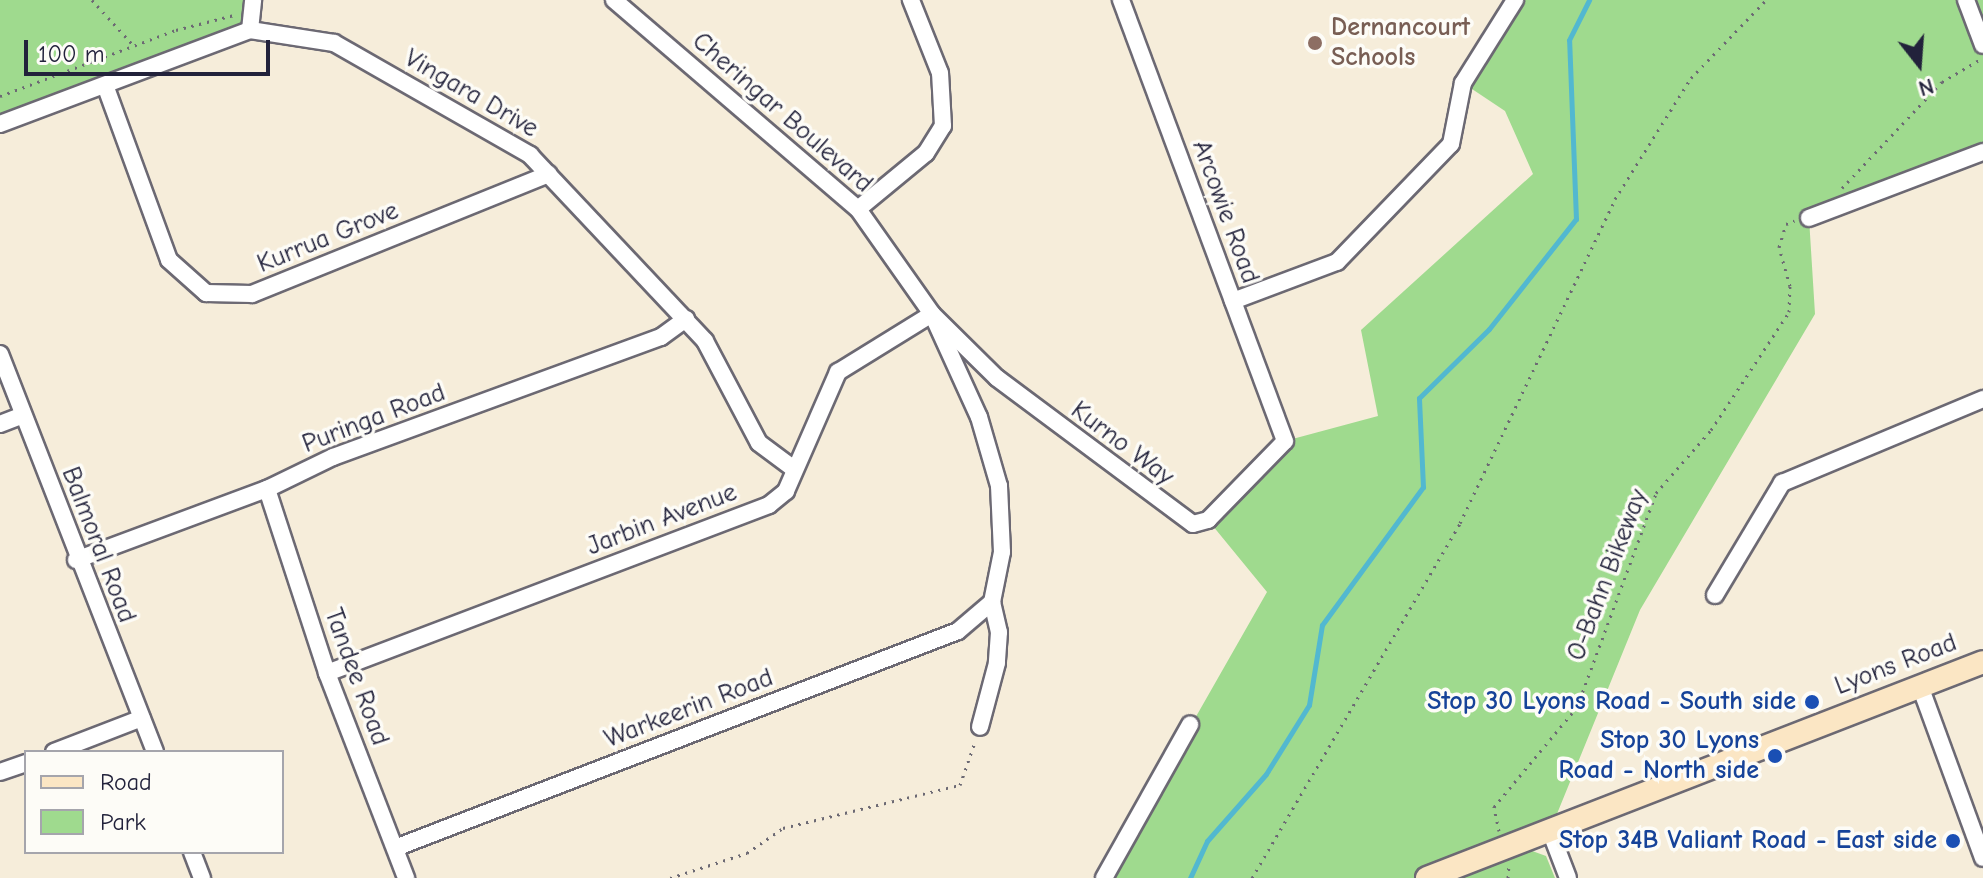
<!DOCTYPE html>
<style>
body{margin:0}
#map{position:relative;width:1983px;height:878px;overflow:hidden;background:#f6edda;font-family:"Comic Neue",sans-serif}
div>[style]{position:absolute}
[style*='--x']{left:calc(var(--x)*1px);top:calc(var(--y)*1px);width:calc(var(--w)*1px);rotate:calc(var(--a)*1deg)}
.green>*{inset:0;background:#9fda8e}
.stream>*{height:5px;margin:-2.5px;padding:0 2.5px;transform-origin:2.5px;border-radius:2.5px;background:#52b8d0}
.path>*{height:3px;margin-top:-1.5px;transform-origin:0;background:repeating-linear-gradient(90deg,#6c6973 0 2px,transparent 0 8px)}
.roads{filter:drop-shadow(2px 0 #6c6973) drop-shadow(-2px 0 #6c6973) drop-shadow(0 2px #6c6973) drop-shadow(0 -2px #6c6973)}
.street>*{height:16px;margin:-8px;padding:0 8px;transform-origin:8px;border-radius:8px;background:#fff}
.secondary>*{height:22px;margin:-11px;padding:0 11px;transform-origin:11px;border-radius:11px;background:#fbe6c4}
.dots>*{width:22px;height:22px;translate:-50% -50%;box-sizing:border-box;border:4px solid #fdfcf7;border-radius:50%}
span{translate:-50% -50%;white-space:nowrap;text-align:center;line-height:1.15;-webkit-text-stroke:7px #fdfcf7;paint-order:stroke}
.education-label{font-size:26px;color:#785e54;font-weight:700}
.left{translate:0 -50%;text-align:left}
.street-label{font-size:26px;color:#22223b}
.transit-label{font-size:26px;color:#164399;font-weight:700}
.right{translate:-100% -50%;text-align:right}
.legend{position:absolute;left:24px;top:750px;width:260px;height:104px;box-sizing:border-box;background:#fdfcf7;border:2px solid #a5a5ac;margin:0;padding:10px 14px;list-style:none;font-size:24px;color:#22223b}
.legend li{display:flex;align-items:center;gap:16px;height:40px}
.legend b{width:40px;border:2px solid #a5a5ac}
.north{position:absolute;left:1879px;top:24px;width:80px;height:80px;-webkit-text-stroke:6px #fdfcf7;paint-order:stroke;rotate:163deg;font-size:22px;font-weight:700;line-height:32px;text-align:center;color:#22223b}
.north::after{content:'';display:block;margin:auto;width:28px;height:36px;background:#22223b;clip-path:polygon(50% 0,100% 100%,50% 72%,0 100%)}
.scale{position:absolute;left:24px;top:40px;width:246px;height:36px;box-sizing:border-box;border:4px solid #22223b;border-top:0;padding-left:10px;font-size:24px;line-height:28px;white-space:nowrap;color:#22223b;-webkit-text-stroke:6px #fdfcf7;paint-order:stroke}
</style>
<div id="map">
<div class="green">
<div style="clip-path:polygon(0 0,253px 0,250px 30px,0 124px)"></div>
<div style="clip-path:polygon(1515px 0,1983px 0,1983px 152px,1809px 218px,1815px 314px,1640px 610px,1550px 831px,1427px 878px,1104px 878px,1267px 592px,1208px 520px,1285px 441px,1378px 416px,1361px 330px,1533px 174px,1505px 111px,1463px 83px)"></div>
<div style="clip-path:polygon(1524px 848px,1546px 856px,1555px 878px,1444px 878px)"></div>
</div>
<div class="stream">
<div style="--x:1190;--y:878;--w:41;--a:-65.3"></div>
<div style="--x:1207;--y:841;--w:89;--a:-48.6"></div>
<div style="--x:1266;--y:774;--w:81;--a:-58.1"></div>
<div style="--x:1309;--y:705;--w:81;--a:-80.8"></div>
<div style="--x:1322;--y:625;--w:171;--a:-53.8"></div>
<div style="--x:1423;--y:487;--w:89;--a:-92.6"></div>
<div style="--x:1419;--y:398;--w:98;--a:-44.6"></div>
<div style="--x:1489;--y:329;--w:140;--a:-51.7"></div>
<div style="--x:1576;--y:219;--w:179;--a:-92.2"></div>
<div style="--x:1569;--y:40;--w:45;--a:-63.4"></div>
</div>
<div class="path">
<div style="--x:92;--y:0;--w:62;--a:47.6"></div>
<div style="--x:0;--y:96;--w:188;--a:-20.6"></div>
<div style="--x:176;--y:30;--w:60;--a:-14.5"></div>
<div style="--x:1842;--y:188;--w:146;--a:-46.7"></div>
<div style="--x:1942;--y:82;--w:43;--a:-30.7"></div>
<div style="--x:1499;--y:831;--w:25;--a:-102"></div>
<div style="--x:1494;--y:807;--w:130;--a:-50.3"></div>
<div style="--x:1577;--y:707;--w:228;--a:-69.7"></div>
<div style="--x:1656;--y:493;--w:84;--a:-48.9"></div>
<div style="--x:1711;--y:430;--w:141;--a:-56.5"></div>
<div style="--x:1789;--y:312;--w:26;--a:-88"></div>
<div style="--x:1790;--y:286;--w:41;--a:-105.8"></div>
<div style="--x:1779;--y:247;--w:24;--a:-73"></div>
<div style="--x:1786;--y:224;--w:9;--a:-21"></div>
<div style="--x:670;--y:878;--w:81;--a:-18"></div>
<div style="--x:747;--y:853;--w:44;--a:-34.8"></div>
<div style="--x:783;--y:828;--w:182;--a:-13.7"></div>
<div style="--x:960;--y:785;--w:46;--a:-70.8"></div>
<div style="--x:1252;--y:878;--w:411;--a:-59.6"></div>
<div style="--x:1460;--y:523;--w:359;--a:-64.4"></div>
<div style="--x:1615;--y:199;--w:143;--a:-57.9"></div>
<div style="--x:1691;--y:78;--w:108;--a:-46.1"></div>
<div style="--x:1508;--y:878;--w:13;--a:-86"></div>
</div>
<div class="roads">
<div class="street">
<div style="--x:614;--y:0;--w:321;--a:40.6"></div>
<div style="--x:858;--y:209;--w:128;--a:54.8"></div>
<div style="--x:932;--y:314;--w:113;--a:65.5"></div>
<div style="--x:979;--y:417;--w:72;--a:73.8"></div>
<div style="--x:999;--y:486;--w:66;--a:87.4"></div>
<div style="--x:1002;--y:552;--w:51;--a:101.3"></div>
<div style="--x:992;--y:602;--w:31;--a:77"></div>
<div style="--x:999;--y:632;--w:31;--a:94"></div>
<div style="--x:997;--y:663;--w:66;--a:104.9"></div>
<div style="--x:1966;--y:0;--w:48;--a:69.3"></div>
<div style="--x:250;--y:30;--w:30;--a:-84"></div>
<div style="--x:105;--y:85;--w:186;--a:69.9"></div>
<div style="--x:169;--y:260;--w:50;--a:41.7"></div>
<div style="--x:206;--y:293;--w:46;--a:1.2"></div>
<div style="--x:252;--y:294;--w:320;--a:-22"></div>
<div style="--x:0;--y:124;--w:267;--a:-20.6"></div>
<div style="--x:250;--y:30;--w:85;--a:8.8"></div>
<div style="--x:334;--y:43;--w:226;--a:29.7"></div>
<div style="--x:530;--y:155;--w:255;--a:46.7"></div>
<div style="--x:705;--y:341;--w:115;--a:62.1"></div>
<div style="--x:759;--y:443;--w:44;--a:36.6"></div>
<div style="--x:858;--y:209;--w:88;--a:-39.5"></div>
<div style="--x:926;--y:153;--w:32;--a:-58"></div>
<div style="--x:943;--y:126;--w:53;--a:-93.2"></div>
<div style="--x:940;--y:73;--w:79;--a:-111.7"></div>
<div style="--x:1809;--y:218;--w:186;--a:-20.8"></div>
<div style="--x:1233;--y:301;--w:111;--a:-20.6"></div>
<div style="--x:1337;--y:262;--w:164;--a:-46"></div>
<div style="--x:1451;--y:144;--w:62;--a:-78.9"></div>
<div style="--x:1463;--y:83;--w:98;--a:-57.9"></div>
<div style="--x:932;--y:314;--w:91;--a:44.6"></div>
<div style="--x:997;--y:378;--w:244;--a:36.7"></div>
<div style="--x:1193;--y:524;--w:16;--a:-15"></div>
<div style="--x:1208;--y:520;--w:110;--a:-45.7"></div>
<div style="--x:1285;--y:441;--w:471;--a:-110.4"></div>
<div style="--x:0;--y:354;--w:427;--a:68.7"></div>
<div style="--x:0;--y:424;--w:25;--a:-21"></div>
<div style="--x:267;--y:489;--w:194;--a:71.9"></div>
<div style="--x:327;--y:673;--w:220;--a:68.9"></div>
<div style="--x:76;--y:560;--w:204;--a:-20.4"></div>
<div style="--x:267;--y:489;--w:73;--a:-25.9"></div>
<div style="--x:333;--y:457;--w:349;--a:-20.1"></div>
<div style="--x:661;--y:337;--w:31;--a:-36"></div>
<div style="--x:1715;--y:595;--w:131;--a:-59.1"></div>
<div style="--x:1782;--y:483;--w:218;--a:-22.7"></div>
<div style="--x:327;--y:673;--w:473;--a:-20.8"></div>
<div style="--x:769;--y:505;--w:22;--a:-39"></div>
<div style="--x:786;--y:491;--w:130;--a:-66.4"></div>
<div style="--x:838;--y:372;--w:110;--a:-31.7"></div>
<div style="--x:1920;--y:686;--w:183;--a:69.9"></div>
<div style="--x:54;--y:752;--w:94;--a:-21.1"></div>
<div style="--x:0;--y:772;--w:28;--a:-19"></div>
<div style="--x:1550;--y:831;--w:50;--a:69"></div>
<div style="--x:395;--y:848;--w:603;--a:-21.08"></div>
<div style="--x:958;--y:631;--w:45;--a:-40.5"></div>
<div style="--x:192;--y:852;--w:28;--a:69"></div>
<div style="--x:1104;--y:878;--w:176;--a:-60.7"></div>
</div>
<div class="secondary">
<div style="--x:1427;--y:878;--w:596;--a:-21.23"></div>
</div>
</div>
<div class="dots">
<div style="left:1315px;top:43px;background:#8d6e63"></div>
<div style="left:1812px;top:702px;background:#1a4fb4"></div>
<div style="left:1775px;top:756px;background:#1a4fb4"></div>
<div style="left:1953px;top:841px;background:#1a4fb4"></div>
</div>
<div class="education-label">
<span class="left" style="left:1331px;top:43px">Dernancourt<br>Schools</span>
</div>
<div class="street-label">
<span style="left:471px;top:94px;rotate:30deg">Vingara Drive</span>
<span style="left:782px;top:113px;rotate:41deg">Cheringar Boulevard</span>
<span style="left:1225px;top:212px;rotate:70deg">Arcowie Road</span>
<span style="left:328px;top:238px;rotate:-22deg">Kurrua Grove</span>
<span style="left:374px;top:419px;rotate:-21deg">Puringa Road</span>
<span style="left:1122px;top:444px;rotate:37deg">Kurno Way</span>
<span style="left:662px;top:520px;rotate:-21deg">Jarbin Avenue</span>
<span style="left:98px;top:545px;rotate:69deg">Balmoral Road</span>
<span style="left:1608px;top:575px;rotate:-69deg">O-Bahn Bikeway</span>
<span style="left:1896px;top:665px;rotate:-21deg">Lyons Road</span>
<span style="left:356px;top:677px;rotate:70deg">Tandee Road</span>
<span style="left:689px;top:709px;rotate:-21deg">Warkeerin Road</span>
</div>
<div class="transit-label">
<span class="right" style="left:1796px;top:702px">Stop 30 Lyons Road - South side</span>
<span class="right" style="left:1759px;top:756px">Stop 30 Lyons<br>Road - North side</span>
<span class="right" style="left:1937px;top:841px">Stop 34B Valiant Road - East side</span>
</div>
<ul class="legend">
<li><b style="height:10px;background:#fbe6c4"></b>Road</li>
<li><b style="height:22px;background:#9fda8e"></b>Park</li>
</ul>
<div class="north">N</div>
<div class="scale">100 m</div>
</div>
